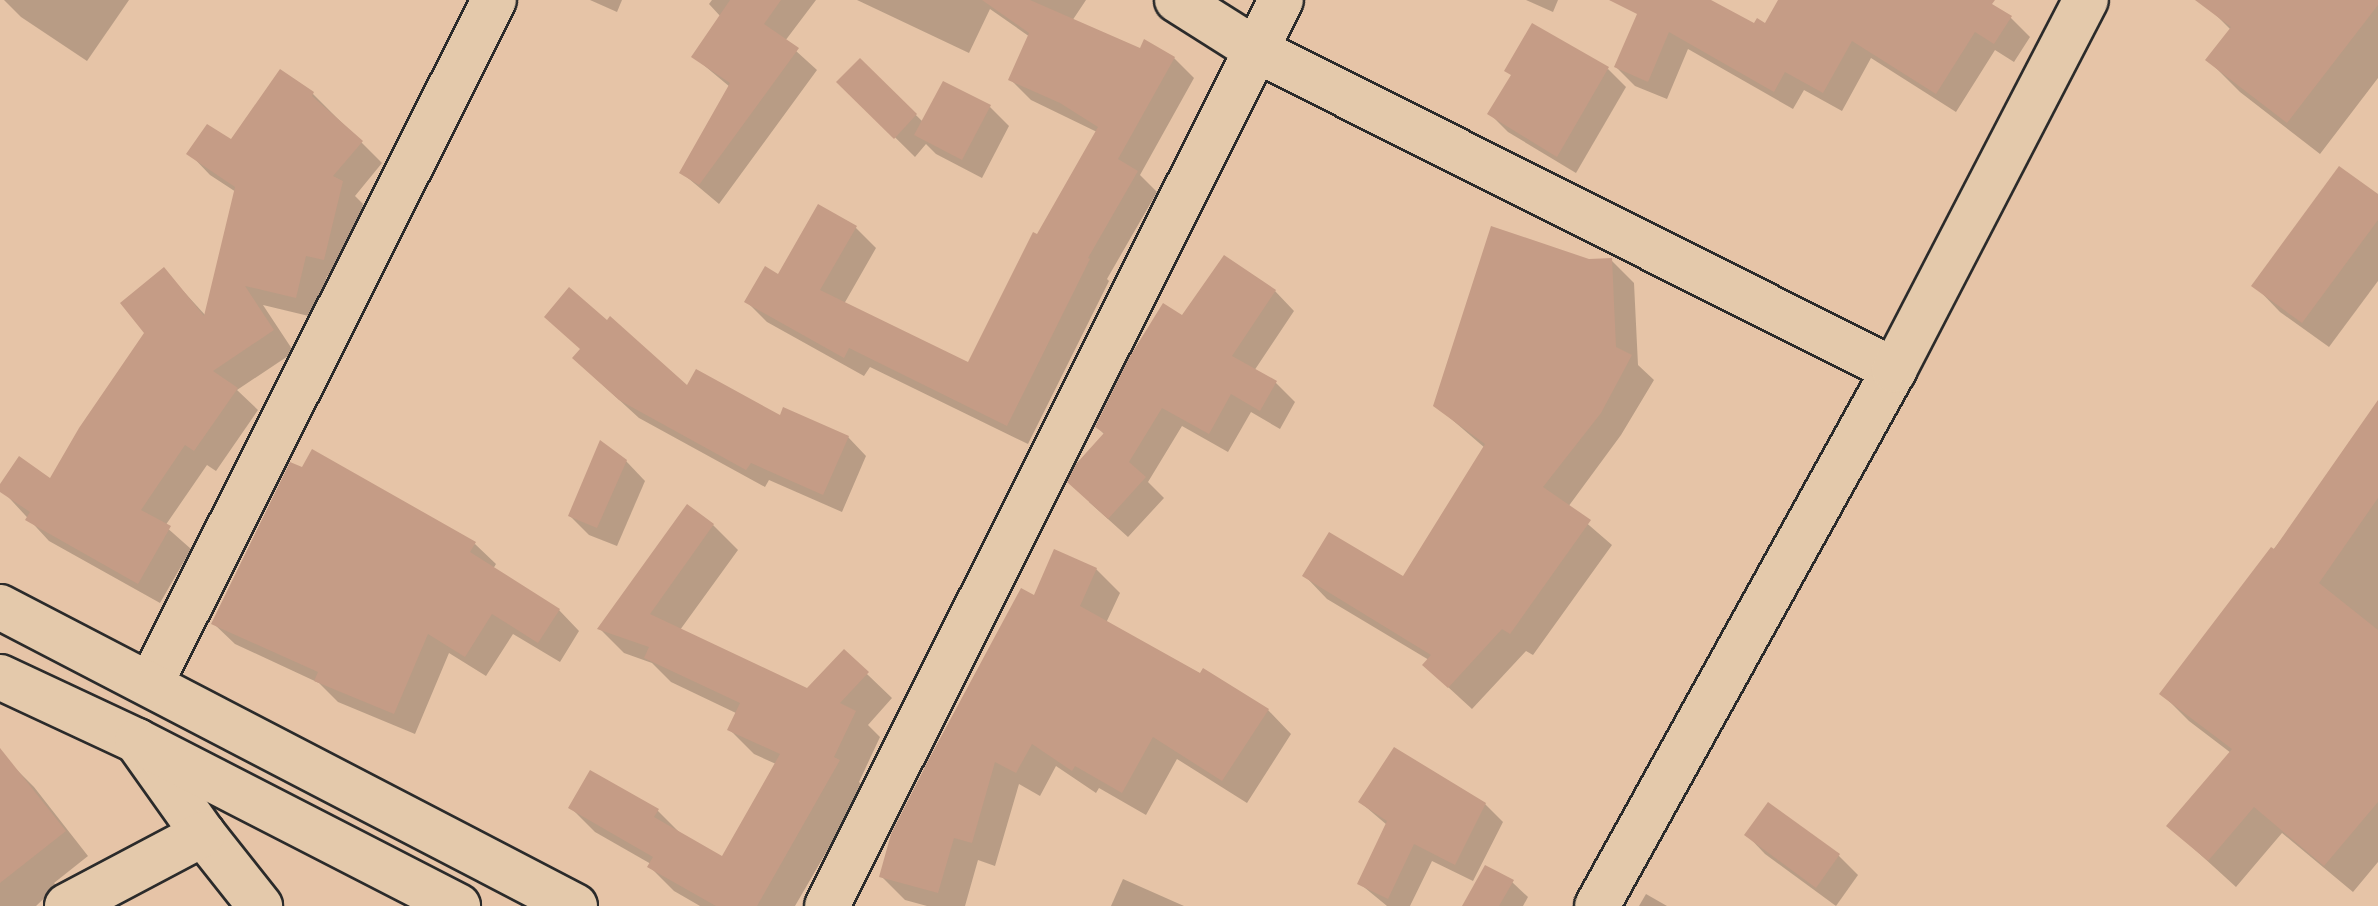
<!DOCTYPE html>
<style>
body{margin:0}
#map{position:relative;width:2378px;height:906px;overflow:hidden;background:#e6c4a7;font-family:Sriracha,sans-serif}
div>[style]{position:absolute}
[style*='--x']{left:calc(var(--x)*1px);top:calc(var(--y)*1px);width:calc(var(--w)*1px);rotate:calc(var(--a)*1deg)}
.shadow>*{inset:0;background:#0003}
.building>*{inset:0;background:#c59c86}
.roads{filter:drop-shadow(2px 0 #2b2b2b) drop-shadow(-2px 0 #2b2b2b) drop-shadow(0 2px #2b2b2b) drop-shadow(0 -2px #2b2b2b)}
.street>*{height:44px;margin:-22px;padding:0 22px;transform-origin:22px;border-radius:22px;background:#e4c9ab}
.secondary>*{height:44px;margin:-22px;padding:0 22px;transform-origin:22px;border-radius:22px;background:#e4c9ab}
span{translate:-50% -50%;white-space:nowrap;text-align:center;line-height:1.15;-webkit-text-stroke:6px #e4c9ab;paint-order:stroke}
</style>
<div id="map">
<div class="shadow">
<div style="clip-path:polygon(4px 0,129px 0,87px 61px,21px 17px)"></div>
<div style="clip-path:polygon(590px 0,622px 0,617px 12px)"></div>
<div style="clip-path:polygon(712px 0,816px 0,785px 41px,817px 70px,719px 204px,682px 173px,730px 87px,694px 57px,721px 17px,709px 4px)"></div>
<div style="clip-path:polygon(857px 0,1086px 0,1072px 21px,1140px 50px,1174px 58px,1194px 78px,1140px 175px,1157px 192px,1107px 279px,1109px 281px,1028px 444px,870px 367px,864px 376px,767px 322px,747px 302px,778px 276px,819px 207px,856px 228px,876px 248px,844px 304px,969px 365px,1097px 132px,1031px 100px,1011px 80px,1030px 37px,990px 9px,969px 53px)"></div>
<div style="clip-path:polygon(1526px 0,1558px 0,1553px 12px)"></div>
<div style="clip-path:polygon(1615px 0,1707px 0,1755px 25px,1766px 26px,1780px 0,1982px 0,2010px 17px,2030px 37px,2014px 62px,1995px 50px,1956px 112px,1871px 58px,1842px 111px,1804px 90px,1793px 109px,1688px 49px,1667px 99px,1635px 86px,1616px 67px,1639px 14px)"></div>
<div style="clip-path:polygon(2220px 0,2378px 0,2378px 78px,2320px 154px,2240px 92px,2208px 60px,2231px 30px,2212px 11px)"></div>
<div style="clip-path:polygon(860px 60px,923px 122px,990px 107px,1009px 126px,982px 178px,936px 154px,926px 144px,915px 157px,839px 82px)"></div>
<div style="clip-path:polygon(1608px 69px,1626px 87px,1576px 173px,1508px 132px,1490px 114px)"></div>
<div style="clip-path:polygon(280px 72px,313px 94px,382px 163px,355px 196px,363px 204px,345px 280px,327px 276px,317px 318px,263px 305px,294px 352px,237px 390px,258px 410px,216px 471px,207px 465px,165px 526px,191px 549px,160px 603px,49px 541px,0 488px,50px 481px,147px 333px,164px 270px,206px 316px,236px 192px,210px 175px,189px 153px,231px 142px)"></div>
<div style="clip-path:polygon(2378px 197px,2378px 281px,2329px 347px,2280px 312px,2254px 285px)"></div>
<div style="clip-path:polygon(1611px 260px,1634px 283px,1638px 365px,1654px 380px,1621px 435px,1568px 507px,1612px 545px,1533px 655px,1526px 651px,1472px 709px,1448px 687px,1429px 660px,1327px 599px,1305px 576px,1404px 579px,1485px 448px,1435px 405px,1589px 261px)"></div>
<div style="clip-path:polygon(1275px 291px,1294px 311px,1254px 371px,1276px 383px,1295px 402px,1280px 429px,1251px 412px,1228px 452px,1182px 426px,1148px 482px,1164px 498px,1128px 537px,1089px 502px,1105px 435px,1097px 427px,1183px 317px)"></div>
<div style="clip-path:polygon(607px 322px,688px 388px,848px 437px,866px 456px,842px 512px,769px 480px,765px 487px,639px 418px,593px 376px)"></div>
<div style="clip-path:polygon(2378px 414px,2378px 862px,2353px 892px,2282px 833px,2236px 887px,2169px 826px,2231px 753px,2189px 721px,2162px 694px)"></div>
<div style="clip-path:polygon(626px 461px,645px 481px,617px 546px,589px 535px,570px 516px)"></div>
<div style="clip-path:polygon(713px 525px,738px 550px,680px 630px,808px 690px,844px 652px,892px 698px,868px 725px,880px 737px,859px 782px,864px 787px,795px 906px,700px 906px,674px 891px,650px 867px,651px 864px,595px 832px,570px 807px,657px 810px,682px 835px,722px 858px,776px 764px,754px 754px,730px 730px,738px 714px,671px 682px,652px 663px,624px 653px,600px 629px)"></div>
<div style="clip-path:polygon(475px 544px,496px 564px,493px 569px,559px 610px,579px 631px,560px 662px,513px 634px,486px 676px,449px 653px,415px 734px,338px 702px,319px 683px,235px 644px,214px 624px)"></div>
<div style="clip-path:polygon(1096px 569px,1120px 593px,1106px 623px,1268px 710px,1291px 734px,1247px 803px,1177px 759px,1146px 815px,1099px 788px,1096px 793px,1056px 766px,1040px 796px,1019px 784px,995px 866px,978px 860px,965px 906px,927px 906px,905px 900px,881px 876px,1035px 598px)"></div>
<div style="clip-path:polygon(10px 763px,34px 787px,88px 856px,54px 883px,57px 886px,36px 906px,0 906px,0 771px)"></div>
<div style="clip-path:polygon(1360px 802px,1485px 804px,1503px 822px,1473px 881px,1432px 861px,1410px 906px,1387px 906px,1359px 883px,1387px 825px)"></div>
<div style="clip-path:polygon(1768px 805px,1839px 856px,1858px 875px,1836px 906px,1765px 854px,1746px 834px)"></div>
<div style="clip-path:polygon(1123px 879px,1184px 906px,1111px 906px)"></div>
<div style="clip-path:polygon(1512px 882px,1528px 897px,1523px 906px,1465px 906px)"></div>
<div style="clip-path:polygon(1646px 894px,1667px 906px,1639px 906px)"></div>
</div>
<div class="building">
<div style="clip-path:polygon(730px 0,781px 0,764px 24px,799px 48px,699px 185px,679px 173px,730px 83px,691px 57px)"></div>
<div style="clip-path:polygon(982px 0,1030px 0,1140px 48px,1144px 39px,1175px 57px,1118px 159px,1138px 171px,1088px 258px,1090px 259px,1007px 426px,849px 348px,844px 358px,744px 302px,765px 266px,778px 274px,818px 204px,857px 226px,820px 290px,968px 362px,1033px 232px,1037px 234px,1098px 127px,1060px 103px,1008px 80px,1029px 33px)"></div>
<div style="clip-path:polygon(1609px 0,1711px 0,1754px 23px,1757px 18px,1765px 23px,1778px 0,1995px 0,1992px 4px,2012px 16px,1994px 44px,1975px 32px,1936px 94px,1852px 41px,1823px 93px,1785px 72px,1774px 92px,1669px 32px,1648px 82px,1614px 67px,1637px 14px)"></div>
<div style="clip-path:polygon(2195px 0,2378px 0,2378px 5px,2287px 123px,2205px 60px,2231px 27px)"></div>
<div style="clip-path:polygon(1532px 23px,1609px 67px,1557px 157px,1487px 114px,1511px 75px,1504px 71px)"></div>
<div style="clip-path:polygon(860px 58px,917px 114px,894px 139px,836px 82px)"></div>
<div style="clip-path:polygon(280px 69px,314px 92px,312px 96px,363px 141px,333px 176px,343px 181px,324px 260px,306px 256px,296px 298px,245px 286px,274px 330px,213px 371px,238px 388px,194px 451px,185px 445px,141px 510px,171px 526px,138px 584px,25px 520px,30px 512px,0 492px,0 484px,19px 456px,50px 478px,79px 428px,144px 333px,120px 303px,164px 267px,204px 316px,235px 187px,186px 154px,207px 124px,231px 139px)"></div>
<div style="clip-path:polygon(943px 81px,991px 105px,962px 160px,914px 135px)"></div>
<div style="clip-path:polygon(2339px 166px,2378px 194px,2378px 220px,2302px 323px,2251px 286px)"></div>
<div style="clip-path:polygon(1491px 226px,1589px 259px,1612px 258px,1616px 347px,1632px 355px,1601px 413px,1543px 487px,1591px 520px,1510px 634px,1502px 629px,1448px 688px,1422px 665px,1431px 655px,1302px 576px,1329px 532px,1403px 576px,1485px 444px,1433px 406px)"></div>
<div style="clip-path:polygon(1224px 255px,1276px 290px,1232px 356px,1277px 381px,1260px 411px,1231px 394px,1209px 434px,1162px 408px,1129px 462px,1146px 477px,1108px 519px,1067px 482px,1076px 464px,1104px 433px,1095px 427px,1129px 358px,1163px 303px,1182px 315px)"></div>
<div style="clip-path:polygon(569px 287px,607px 320px,610px 316px,687px 385px,696px 369px,780px 415px,783px 407px,849px 436px,823px 495px,751px 463px,746px 470px,619px 400px,572px 358px,580px 349px,544px 317px)"></div>
<div style="clip-path:polygon(2378px 400px,2378px 498px,2319px 583px,2378px 630px,2378px 802px,2324px 866px,2254px 807px,2208px 861px,2166px 826px,2232px 749px,2159px 694px,2271px 547px,2274px 549px)"></div>
<div style="clip-path:polygon(600px 440px,627px 460px,597px 528px,568px 516px)"></div>
<div style="clip-path:polygon(312px 449px,476px 542px,470px 552px,560px 609px,538px 643px,492px 614px,465px 657px,428px 634px,394px 714px,314px 681px,318px 672px,211px 624px,290px 462px,302px 467px)"></div>
<div style="clip-path:polygon(687px 504px,714px 524px,650px 614px,807px 688px,844px 649px,869px 672px,840px 703px,856px 711px,834px 757px,840px 760px,757px 906px,716px 906px,647px 867px,653px 857px,568px 808px,590px 770px,659px 809px,654px 817px,722px 856px,780px 754px,727px 730px,740px 703px,644px 658px,649px 647px,597px 629px)"></div>
<div style="clip-path:polygon(1054px 549px,1097px 568px,1080px 606px,1200px 673px,1203px 668px,1269px 709px,1222px 781px,1153px 737px,1122px 793px,1075px 766px,1072px 771px,1032px 744px,1016px 773px,995px 762px,972px 843px,954px 838px,938px 893px,879px 877px,891px 834px,929px 759px,1021px 588px,1034px 595px)"></div>
<div style="clip-path:polygon(1394px 747px,1486px 803px,1455px 865px,1414px 844px,1388px 899px,1357px 884px,1387px 821px,1358px 802px)"></div>
<div style="clip-path:polygon(0 748px,66px 831px,0 883px)"></div>
<div style="clip-path:polygon(1768px 802px,1840px 854px,1816px 888px,1744px 835px)"></div>
<div style="clip-path:polygon(1485px 865px,1514px 880px,1499px 906px,1462px 906px)"></div>
</div>
<div class="roads">
<div class="street">
<div style="--x:1177;--y:0;--w:93;--a:32.3"></div>
<div style="--x:1256;--y:50;--w:714;--a:26.64"></div>
<div style="--x:151;--y:683;--w:764;--a:-63.33"></div>
<div style="--x:137;--y:741;--w:114;--a:54.6"></div>
<div style="--x:203;--y:834;--w:92;--a:51.6"></div>
<div style="--x:67;--y:906;--w:154;--a:-27.9"></div>
<div style="--x:827;--y:906;--w:1013;--a:-63.38"></div>
<div style="--x:1597;--y:906;--w:613;--a:-61.01"></div>
<div style="--x:1894;--y:370;--w:417;--a:-62.6"></div>
</div>
<div class="secondary">
<div style="--x:0;--y:607;--w:648;--a:27.47"></div>
<div style="--x:0;--y:677;--w:151;--a:25"></div>
<div style="--x:137;--y:741;--w:361;--a:27.2"></div>
</div>
</div>
</div>
